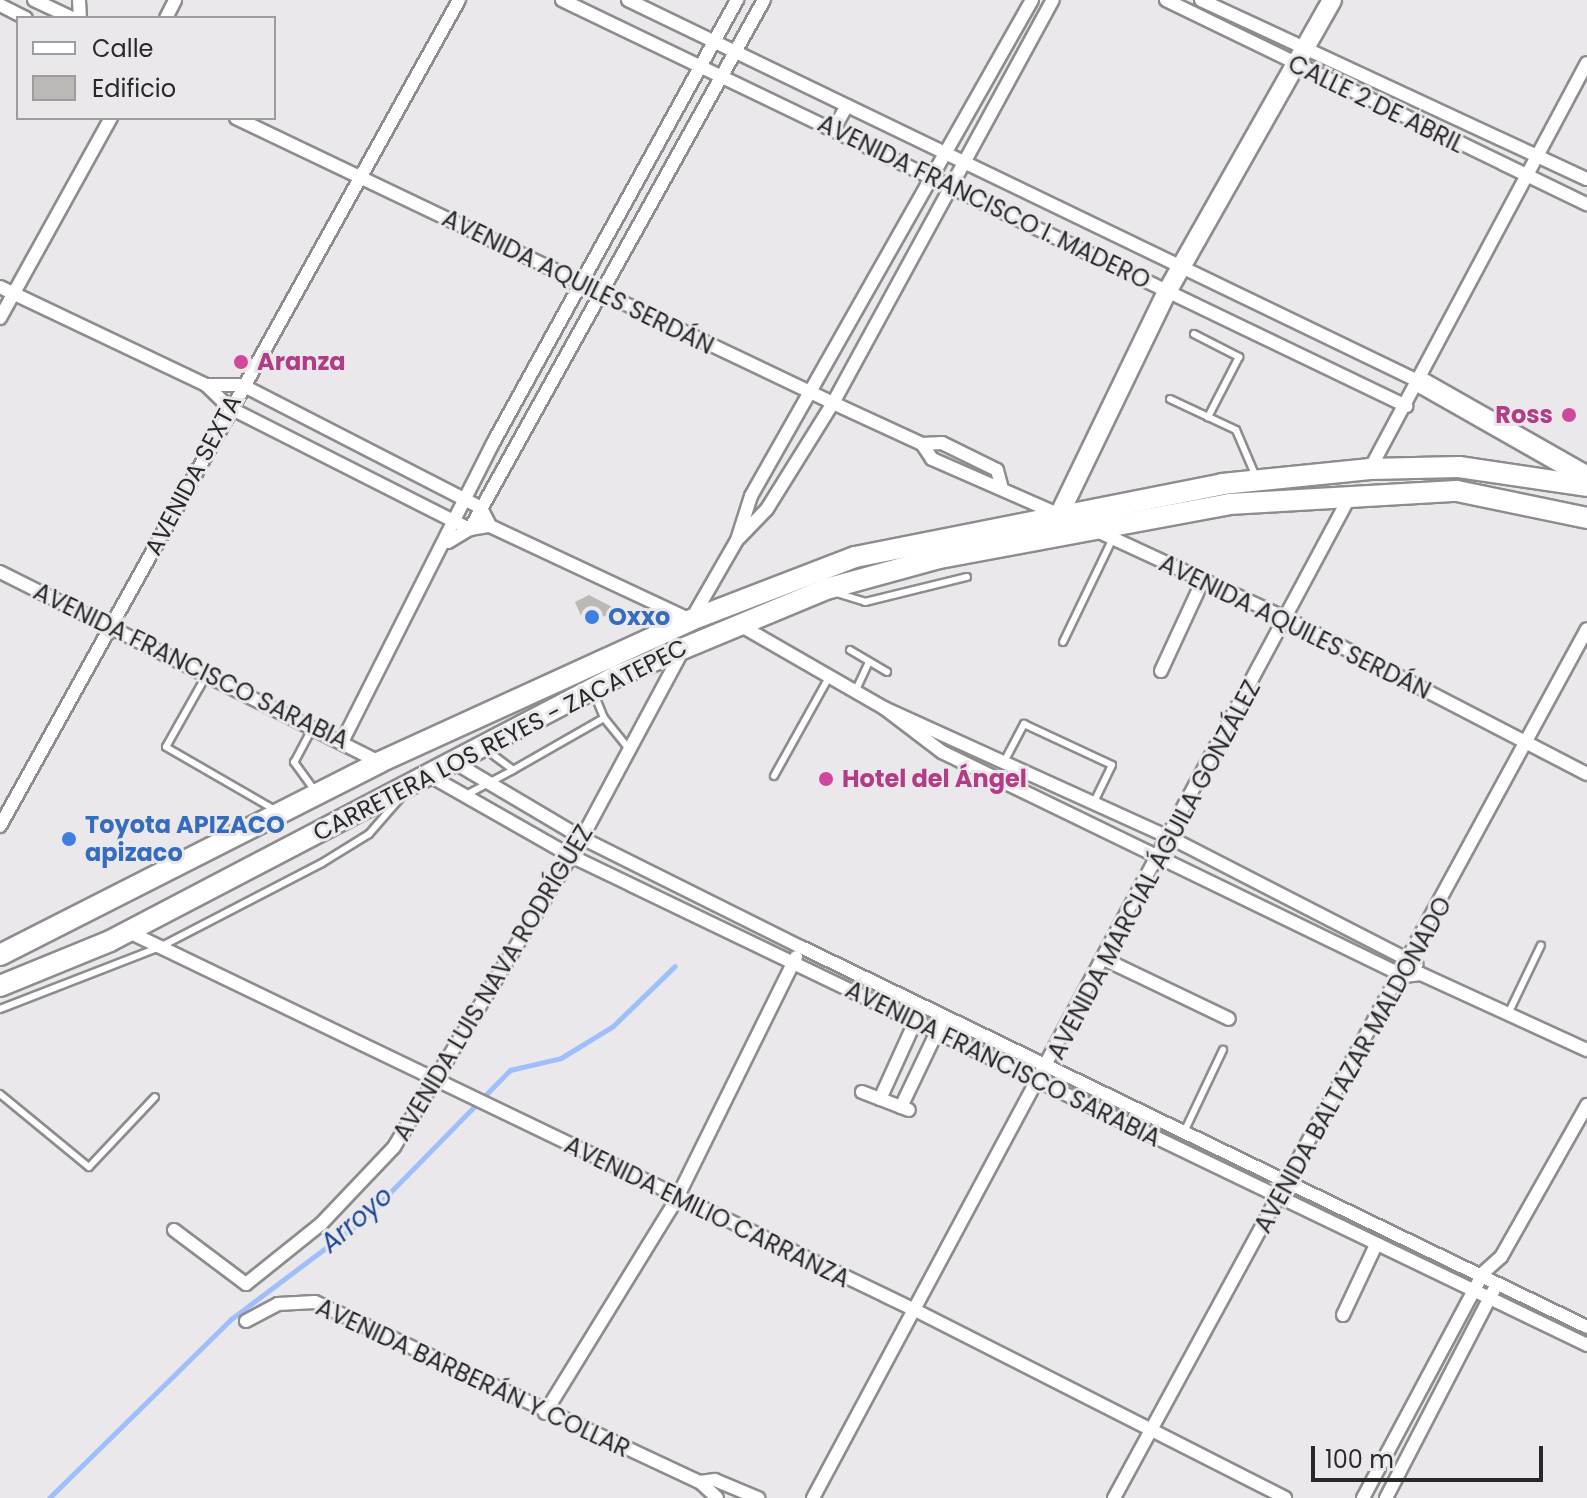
<!DOCTYPE html>
<meta charset="utf-8">
<style>
body{margin:0}
#map{position:relative;width:1587px;height:1498px;overflow:hidden;background:#eae8eb;font-family:Poppins,sans-serif}
div>[style]{position:absolute}
[style*='--x']{left:calc(var(--x)*1px);top:calc(var(--y)*1px);width:calc(var(--w)*1px);rotate:calc(var(--a)*1deg)}
.stream>*{height:5px;margin:-2.5px;padding:0 2.5px;transform-origin:2.5px;border-radius:2.5px;background:#9ebffb}
.building>*{inset:0;background:#bbb9b6}
.roads{filter:drop-shadow(2px 0 #8e8c8f) drop-shadow(-2px 0 #8e8c8f) drop-shadow(0 2px #8e8c8f) drop-shadow(0 -2px #8e8c8f)}
.service>*{height:6px;margin:-3px;padding:0 3px;transform-origin:3px;border-radius:3px;background:#fff}
.minor>*{height:12px;margin:-6px;padding:0 6px;transform-origin:6px;border-radius:6px;background:#fff}
.secondary>*{height:18px;margin:-9px;padding:0 9px;transform-origin:9px;border-radius:9px;background:#fff}
.primary>*{height:20px;margin:-10px;padding:0 10px;transform-origin:10px;border-radius:10px;background:#fff}
.dots>*{width:22px;height:22px;translate:-50% -50%;box-sizing:border-box;border:4px solid #eae8eb;border-radius:50%}
span{translate:-50% -50%;white-space:nowrap;text-align:center;line-height:1.15;-webkit-text-stroke:6px #eae8eb;paint-order:stroke}
.street-label{font-size:24px;color:#2a292a}
.hotel-label{font-size:24px;color:#b23c85;font-weight:700}
.left{translate:0 -50%;text-align:left}
.right{translate:-100% -50%;text-align:right}
.shop-label{font-size:24px;color:#366cbe;font-weight:700}
.water-label{font-size:26px;color:#1a4599;font-style:italic}
.legend{position:absolute;left:16px;top:16px;width:260px;height:104px;box-sizing:border-box;background:#eae8eb;border:2px solid #9d9c9e;margin:0;padding:10px 14px;list-style:none;font-size:24px;color:#2a292a}
.legend li{display:flex;align-items:center;gap:16px;height:40px}
.legend b{width:40px;border:2px solid #9d9c9e}
.scale{position:absolute;left:1311px;top:1446px;width:232px;height:36px;box-sizing:border-box;border:4px solid #2a292a;border-top:0;padding-left:10px;font-size:24px;line-height:28px;white-space:nowrap;color:#2a292a;-webkit-text-stroke:6px #eae8eb;paint-order:stroke}
</style>
<div id="map">
<div class="stream">
<div style="--x:49;--y:1498;--w:255;--a:-44.5"></div>
<div style="--x:231;--y:1319;--w:166;--a:-36.9"></div>
<div style="--x:364;--y:1219;--w:209;--a:-45.6"></div>
<div style="--x:510;--y:1070;--w:52;--a:-13.2"></div>
<div style="--x:561;--y:1058;--w:61;--a:-31.6"></div>
<div style="--x:613;--y:1026;--w:86;--a:-44.1"></div>
</div>
<div class="building">
<div style="clip-path:polygon(589px 595px,618px 610px,585px 625px,575px 602px)"></div>
</div>
<div class="roads">
<div class="service">
<div style="--x:1194;--y:334;--w:51;--a:27.1"></div>
<div style="--x:1239;--y:357;--w:68;--a:117.3"></div>
<div style="--x:1170;--y:399;--w:73;--a:25.2"></div>
<div style="--x:1236;--y:430;--w:51;--a:66.9"></div>
<div style="--x:833;--y:592;--w:34;--a:17"></div>
<div style="--x:865;--y:602;--w:105;--a:-13.8"></div>
<div style="--x:1063;--y:642;--w:115;--a:-64.3"></div>
<div style="--x:850;--y:650;--w:43;--a:30.7"></div>
<div style="--x:206;--y:676;--w:81;--a:119.4"></div>
<div style="--x:166;--y:747;--w:126;--a:30"></div>
<div style="--x:855;--y:692;--w:33;--a:-65"></div>
<div style="--x:604;--y:718;--w:40;--a:51"></div>
<div style="--x:313;--y:727;--w:40;--a:118"></div>
<div style="--x:294;--y:762;--w:34;--a:54"></div>
<div style="--x:484;--y:748;--w:36;--a:37"></div>
<div style="--x:513;--y:770;--w:105;--a:-29.7"></div>
<div style="--x:604;--y:718;--w:29;--a:-112"></div>
<div style="--x:1005;--y:760;--w:41;--a:-62.2"></div>
<div style="--x:1024;--y:724;--w:97;--a:25"></div>
<div style="--x:1112;--y:765;--w:41;--a:115.9"></div>
<div style="--x:774;--y:776;--w:113;--a:-60.9"></div>
<div style="--x:466;--y:795;--w:53;--a:-28"></div>
<div style="--x:0;--y:1009;--w:172;--a:-21.2"></div>
<div style="--x:160;--y:947;--w:182;--a:-27.4"></div>
<div style="--x:322;--y:863;--w:55;--a:-31.7"></div>
<div style="--x:369;--y:834;--w:50;--a:-49"></div>
<div style="--x:1508;--y:1014;--w:76;--a:-64.4"></div>
<div style="--x:0;--y:1094;--w:115;--a:39.4"></div>
<div style="--x:89;--y:1167;--w:96;--a:-46.7"></div>
<div style="--x:1184;--y:1132;--w:91;--a:-64.6"></div>
</div>
<div class="minor">
<div style="--x:34;--y:0;--w:42;--a:25.3"></div>
<div style="--x:79;--y:0;--w:18;--a:87"></div>
<div style="--x:562;--y:0;--w:937;--a:25.69"></div>
<div style="--x:628;--y:0;--w:879;--a:25.75"></div>
<div style="--x:1166;--y:0;--w:468;--a:25.9"></div>
<div style="--x:1201;--y:0;--w:425;--a:24.9"></div>
<div style="--x:0;--y:5;--w:29;--a:27"></div>
<div style="--x:166;--y:18;--w:20;--a:-63"></div>
<div style="--x:236;--y:118;--w:662;--a:25.52"></div>
<div style="--x:833;--y:403;--w:98;--a:24.7"></div>
<div style="--x:922;--y:444;--w:20;--a:-3"></div>
<div style="--x:942;--y:443;--w:61;--a:26.1"></div>
<div style="--x:997;--y:470;--w:16;--a:75"></div>
<div style="--x:833;--y:130;--w:28;--a:-60"></div>
<div style="--x:0;--y:287;--w:228;--a:25.4"></div>
<div style="--x:206;--y:385;--w:33;--a:44"></div>
<div style="--x:230;--y:408;--w:269;--a:26.8"></div>
<div style="--x:470;--y:529;--w:20;--a:-9"></div>
<div style="--x:490;--y:526;--w:222;--a:25.1"></div>
<div style="--x:691;--y:620;--w:92;--a:-60.1"></div>
<div style="--x:737;--y:540;--w:46;--a:-72.3"></div>
<div style="--x:751;--y:496;--w:570;--a:-60.47"></div>
<div style="--x:0;--y:318;--w:229;--a:-61"></div>
<div style="--x:206;--y:385;--w:36;--a:0"></div>
<div style="--x:242;--y:385;--w:269;--a:27.2"></div>
<div style="--x:481;--y:508;--w:20;--a:63"></div>
<div style="--x:922;--y:444;--w:18;--a:56"></div>
<div style="--x:932;--y:459;--w:140;--a:23.6"></div>
<div style="--x:1370;--y:469;--w:460;--a:-61.9"></div>
<div style="--x:1095;--y:530;--w:213;--a:24.8"></div>
<div style="--x:1288;--y:619;--w:337;--a:27.4"></div>
<div style="--x:739;--y:538;--w:40;--a:-46"></div>
<div style="--x:767;--y:509;--w:125;--a:-58.1"></div>
<div style="--x:833;--y:403;--w:459;--a:-61.4"></div>
<div style="--x:448;--y:542;--w:26;--a:-31"></div>
<div style="--x:470;--y:529;--w:605;--a:-60.94"></div>
<div style="--x:0;--y:572;--w:425;--a:26.6"></div>
<div style="--x:738;--y:624;--w:168;--a:29.9"></div>
<div style="--x:884;--y:708;--w:315;--a:24.4"></div>
<div style="--x:1171;--y:838;--w:276;--a:27.2"></div>
<div style="--x:1161;--y:671;--w:100;--a:-65.2"></div>
<div style="--x:884;--y:708;--w:73;--a:37.2"></div>
<div style="--x:942;--y:752;--w:513;--a:25.87"></div>
<div style="--x:1404;--y:976;--w:17;--a:-7"></div>
<div style="--x:1421;--y:974;--w:183;--a:24.6"></div>
<div style="--x:344;--y:738;--w:330;--a:-63.2"></div>
<div style="--x:493;--y:443;--w:506;--a:-61.15"></div>
<div style="--x:452;--y:761;--w:151;--a:30.6"></div>
<div style="--x:582;--y:838;--w:245;--a:26.5"></div>
<div style="--x:801;--y:947;--w:873;--a:25.8"></div>
<div style="--x:425;--y:773;--w:168;--a:29.6"></div>
<div style="--x:571;--y:856;--w:1128;--a:25.7"></div>
<div style="--x:0;--y:826;--w:945;--a:-60.94"></div>
<div style="--x:127;--y:931;--w:874;--a:25.69"></div>
<div style="--x:915;--y:1310;--w:415;--a:26.9"></div>
<div style="--x:1106;--y:960;--w:136;--a:25.6"></div>
<div style="--x:862;--y:1092;--w:50;--a:21"></div>
<div style="--x:880;--y:1099;--w:97;--a:-65.6"></div>
<div style="--x:901;--y:1107;--w:93;--a:-64.5"></div>
<div style="--x:174;--y:1230;--w:90;--a:36.9"></div>
<div style="--x:246;--y:1284;--w:96;--a:-38.7"></div>
<div style="--x:321;--y:1224;--w:106;--a:-46.5"></div>
<div style="--x:394;--y:1147;--w:362;--a:-58.7"></div>
<div style="--x:582;--y:838;--w:216;--a:-61.8"></div>
<div style="--x:1343;--y:1315;--w:75;--a:-64.8"></div>
<div style="--x:246;--y:1321;--w:36;--a:-28"></div>
<div style="--x:278;--y:1304;--w:37;--a:-3"></div>
<div style="--x:315;--y:1302;--w:425;--a:25.1"></div>
<div style="--x:700;--y:1482;--w:23;--a:43"></div>
<div style="--x:545;--y:1413;--w:250;--a:-58.4"></div>
<div style="--x:676;--y:1200;--w:271;--a:-63.7"></div>
<div style="--x:700;--y:1482;--w:15;--a:-8"></div>
<div style="--x:715;--y:1480;--w:47;--a:22.7"></div>
<div style="--x:813;--y:1498;--w:1137;--a:-61.81"></div>
<div style="--x:1114;--y:1498;--w:989;--a:-61.44"></div>
<div style="--x:1363;--y:1498;--w:255;--a:-61.9"></div>
<div style="--x:1483;--y:1273;--w:24;--a:-42"></div>
<div style="--x:1501;--y:1257;--w:175;--a:-60.5"></div>
<div style="--x:1386;--y:1498;--w:234;--a:-62.6"></div>
</div>
<div class="secondary">
<div style="--x:1059;--y:515;--w:250;--a:-64.2"></div>
<div style="--x:1168;--y:290;--w:333;--a:-60.5"></div>
</div>
<div class="primary">
<div style="--x:1420;--y:382;--w:192;--a:29.6"></div>
<div style="--x:0;--y:955;--w:426;--a:-26.9"></div>
<div style="--x:380;--y:762;--w:342;--a:-24.5"></div>
<div style="--x:691;--y:620;--w:176;--a:-21"></div>
<div style="--x:855;--y:557;--w:374;--a:-11.2"></div>
<div style="--x:1222;--y:484;--w:149;--a:-5.8"></div>
<div style="--x:1370;--y:469;--w:89;--a:-1.3"></div>
<div style="--x:1459;--y:467;--w:129;--a:8.4"></div>
<div style="--x:0;--y:986;--w:119;--a:-22.2"></div>
<div style="--x:110;--y:941;--w:572;--a:-27.6"></div>
<div style="--x:617;--y:676;--w:226;--a:-22.6"></div>
<div style="--x:826;--y:589;--w:117;--a:-15.3"></div>
<div style="--x:939;--y:558;--w:295;--a:-10.5"></div>
<div style="--x:1229;--y:504;--w:228;--a:-3.3"></div>
<div style="--x:1457;--y:491;--w:133;--a:11.7"></div>
</div>
</div>
<div class="dots">
<div style="left:241px;top:362px;background:#d1479c"></div>
<div style="left:1569px;top:415px;background:#d1479c"></div>
<div style="left:592px;top:617px;background:#3f7fe0"></div>
<div style="left:826px;top:779px;background:#d1479c"></div>
<div style="left:69px;top:839px;background:#3f7fe0"></div>
</div>
<div class="street-label">
<span style="left:1376px;top:104px;rotate:26deg">CALLE 2 DE ABRIL</span>
<span style="left:984px;top:202px;rotate:26deg">AVENIDA FRANCISCO I. MADERO</span>
<span style="left:578px;top:282px;rotate:26deg">AVENIDA AQUILES SERDÁN</span>
<span style="left:193px;top:475px;rotate:-62deg">AVENIDA SEXTA</span>
<span style="left:1295px;top:627px;rotate:26deg">AVENIDA AQUILES SERDÁN</span>
<span style="left:191px;top:666px;rotate:26deg">AVENIDA FRANCISCO SARABIA</span>
<span style="left:500px;top:740px;rotate:-27deg">CARRETERA LOS REYES - ZACATEPEC</span>
<span style="left:1154px;top:870px;rotate:-62deg">AVENIDA MARCIAL ÁGUILA GONZÁLEZ</span>
<span style="left:493px;top:983px;rotate:-59deg">AVENIDA LUIS NAVA RODRÍGUEZ</span>
<span style="left:1003px;top:1064px;rotate:26deg">AVENIDA FRANCISCO SARABIA</span>
<span style="left:1353px;top:1065px;rotate:-61deg">AVENIDA BALTAZAR MALDONADO</span>
<span style="left:707px;top:1212px;rotate:26deg">AVENIDA EMILIO CARRANZA</span>
<span style="left:473px;top:1378px;rotate:25deg">AVENIDA BARBERÁN Y COLLAR</span>
</div>
<div class="hotel-label">
<span class="left" style="left:257px;top:362px">Aranza</span>
<span class="right" style="left:1553px;top:415px">Ross</span>
<span class="left" style="left:842px;top:779px">Hotel del Ángel</span>
</div>
<div class="shop-label">
<span class="left" style="left:608px;top:617px">Oxxo</span>
<span class="left" style="left:85px;top:839px">Toyota APIZACO<br>apizaco</span>
</div>
<div class="water-label">
<span style="left:357px;top:1220px;rotate:-41deg">Arroyo</span>
</div>
<ul class="legend">
<li><b style="height:10px;background:#fff"></b>Calle</li>
<li><b style="height:22px;background:#bbb9b6"></b>Edificio</li>
</ul>
<div class="scale">100 m</div>
</div>
